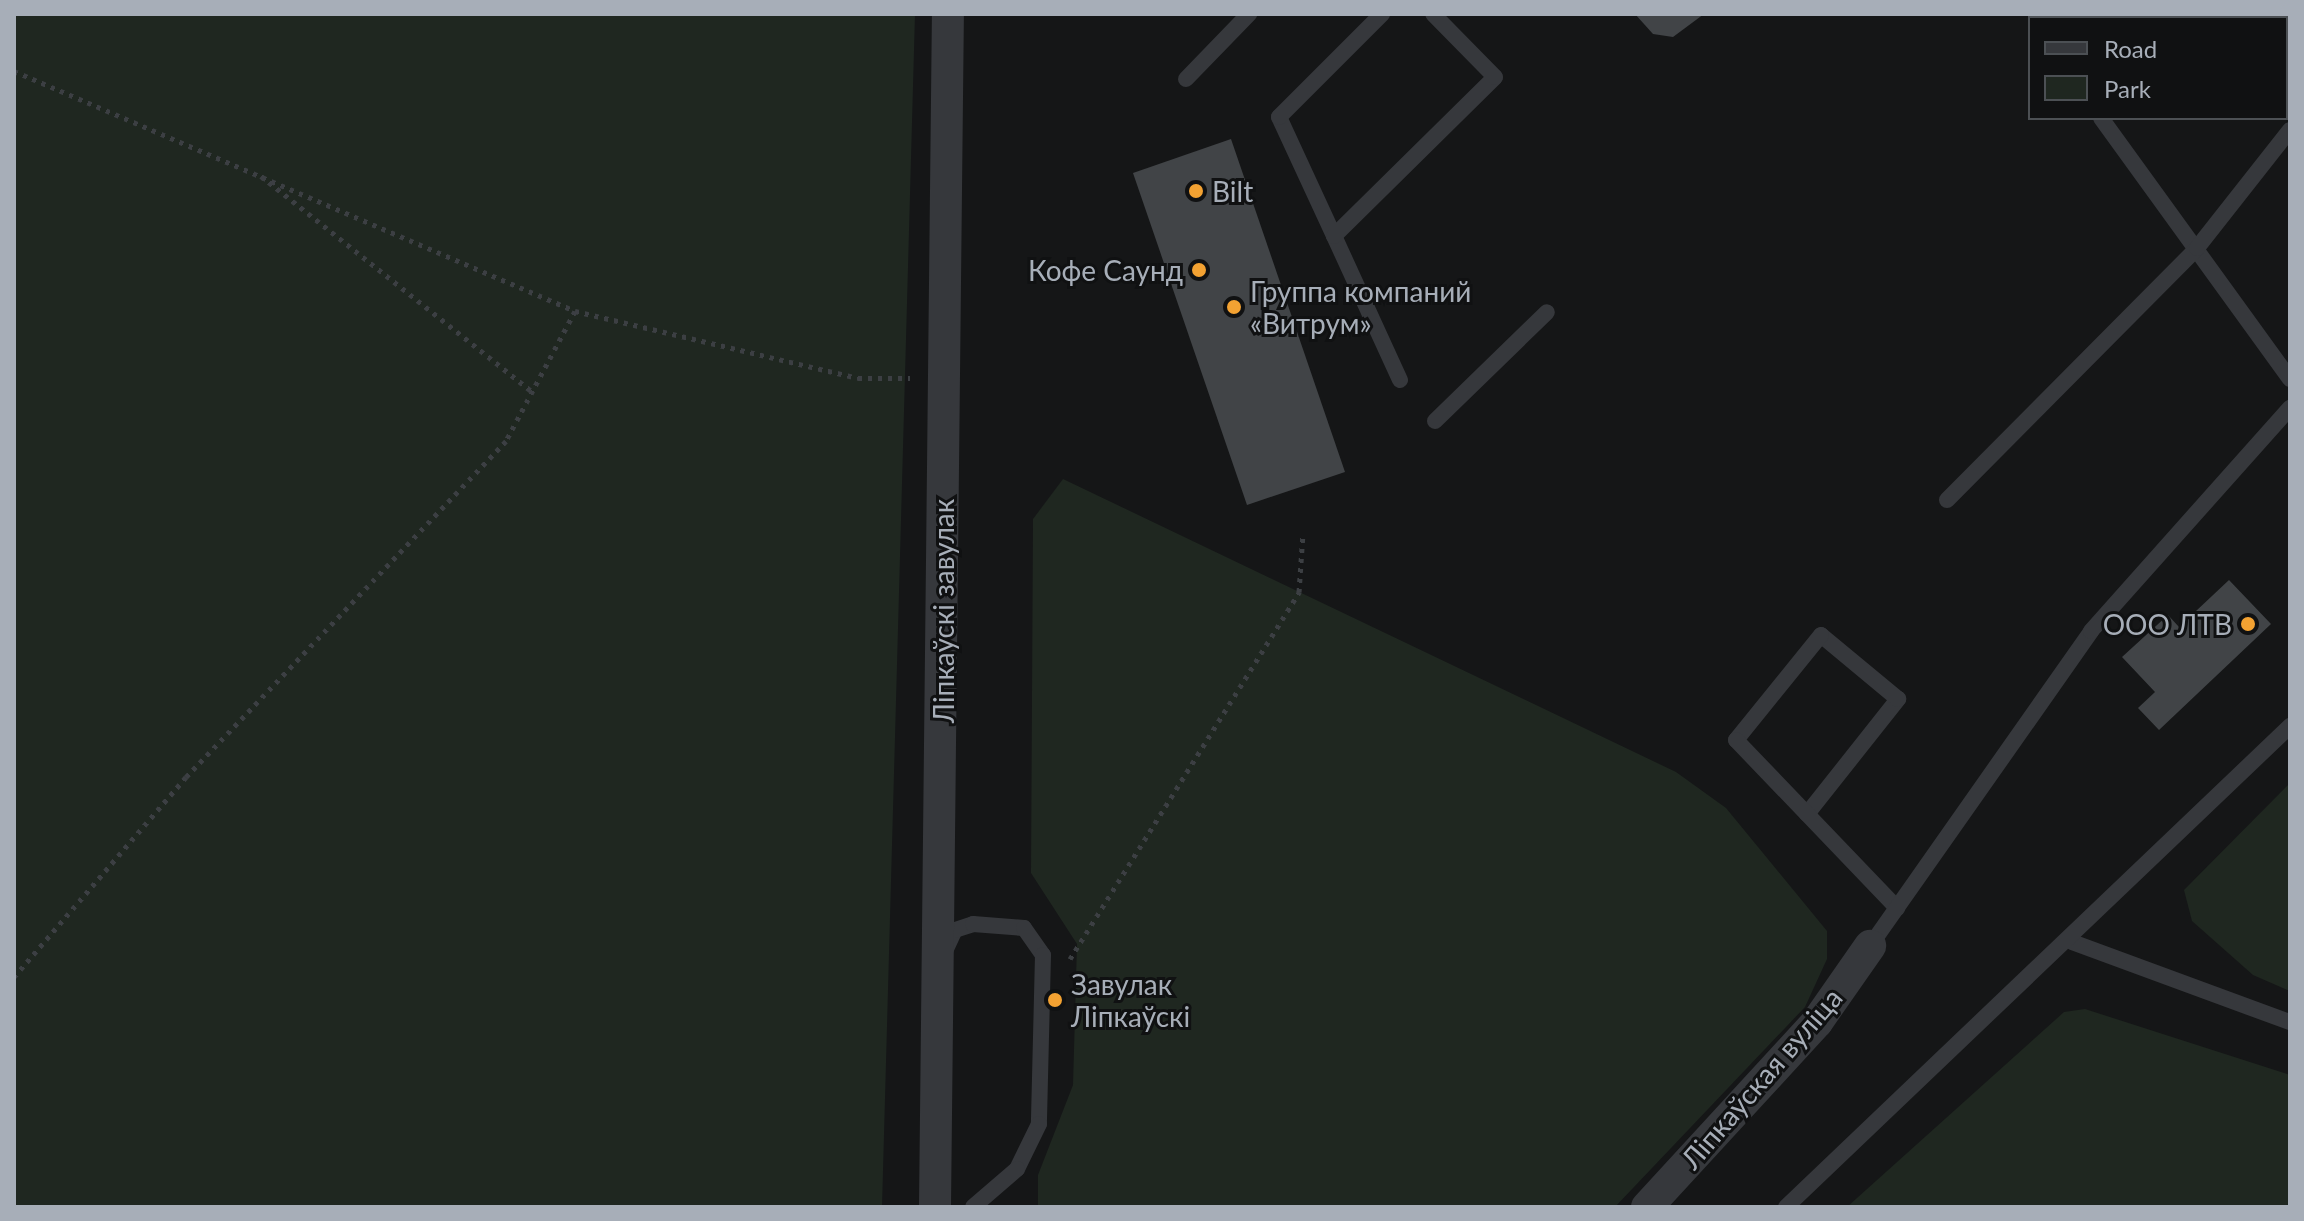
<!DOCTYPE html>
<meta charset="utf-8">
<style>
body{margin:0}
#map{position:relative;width:2304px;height:1221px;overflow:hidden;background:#151617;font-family:Lato,sans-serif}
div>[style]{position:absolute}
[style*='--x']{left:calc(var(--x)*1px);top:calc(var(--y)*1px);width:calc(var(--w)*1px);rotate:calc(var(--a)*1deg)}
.green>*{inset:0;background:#1f2720}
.building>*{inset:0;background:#414447}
.path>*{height:5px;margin-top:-2.5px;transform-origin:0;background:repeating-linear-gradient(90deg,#3c3f43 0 4px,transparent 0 10px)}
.lane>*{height:16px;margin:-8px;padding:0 8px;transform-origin:8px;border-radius:8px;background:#36383c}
.street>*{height:32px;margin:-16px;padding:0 16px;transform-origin:16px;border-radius:16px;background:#36383c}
.dots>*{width:22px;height:22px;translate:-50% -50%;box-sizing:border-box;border:4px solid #101112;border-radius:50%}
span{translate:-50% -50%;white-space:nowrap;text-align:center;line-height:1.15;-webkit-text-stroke:6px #101112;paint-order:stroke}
.poi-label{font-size:28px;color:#a7aeb8}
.left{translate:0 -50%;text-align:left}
.right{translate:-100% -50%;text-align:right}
.street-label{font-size:28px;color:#a7aeb8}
.frame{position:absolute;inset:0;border:16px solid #a7aeb8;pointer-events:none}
.legend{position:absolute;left:2028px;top:16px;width:260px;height:104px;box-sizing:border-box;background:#101112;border:2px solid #4c5054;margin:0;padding:10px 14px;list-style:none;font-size:24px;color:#a7aeb8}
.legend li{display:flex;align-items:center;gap:16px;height:40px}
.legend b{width:40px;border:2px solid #4c5054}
</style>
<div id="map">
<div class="green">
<div style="clip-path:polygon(14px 14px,915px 14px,882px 1207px,14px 1207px)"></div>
<div style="clip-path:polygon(1063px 479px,1676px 772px,1726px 808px,1827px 931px,1827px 959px,1805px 1007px,1615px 1207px,1038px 1207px,1038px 1175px,1073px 1085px,1077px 944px,1031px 873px,1033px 519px)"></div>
<div style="clip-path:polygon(2290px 783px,2290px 991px,2253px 975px,2192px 921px,2184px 890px)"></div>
<div style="clip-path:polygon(2085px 1009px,2290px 1075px,2290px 1207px,1847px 1207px,2064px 1012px)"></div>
</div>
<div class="building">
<div style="clip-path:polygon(1635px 14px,1704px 14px,1673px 37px,1653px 34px)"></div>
<div style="clip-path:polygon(1231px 139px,1345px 472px,1247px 505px,1133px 173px)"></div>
<div style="clip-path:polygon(2229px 580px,2271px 624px,2159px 730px,2138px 708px,2155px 692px,2122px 657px,2168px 615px,2179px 627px)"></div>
</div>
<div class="path">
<div style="--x:14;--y:71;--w:610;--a:23.16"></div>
<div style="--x:575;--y:311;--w:147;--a:118"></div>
<div style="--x:506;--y:441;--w:464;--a:133.6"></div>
<div style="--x:186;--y:777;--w:264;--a:130.7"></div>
<div style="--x:261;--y:176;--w:347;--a:38.5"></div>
<div style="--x:575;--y:311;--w:291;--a:13.3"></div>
<div style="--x:858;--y:378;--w:52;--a:0"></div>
<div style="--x:1070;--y:959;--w:433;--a:-58"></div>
<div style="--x:1299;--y:592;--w:59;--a:-86.1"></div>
</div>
<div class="lane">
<div style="--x:2068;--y:18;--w:5;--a:-53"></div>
<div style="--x:1186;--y:79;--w:91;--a:-45.9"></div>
<div style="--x:2101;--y:118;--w:322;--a:54.1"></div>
<div style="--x:1334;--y:236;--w:131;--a:-114.8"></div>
<div style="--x:1279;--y:117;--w:146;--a:-45"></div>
<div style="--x:1400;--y:380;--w:158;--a:-114.6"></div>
<div style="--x:1334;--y:236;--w:226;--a:-44.6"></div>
<div style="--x:1495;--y:77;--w:88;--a:-134.5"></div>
<div style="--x:1435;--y:421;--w:156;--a:-44.2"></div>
<div style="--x:1947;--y:500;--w:355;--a:-45.2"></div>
<div style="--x:2197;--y:248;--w:150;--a:-51.8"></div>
<div style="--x:1807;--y:814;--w:147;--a:-51.6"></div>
<div style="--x:1898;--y:699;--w:100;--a:-140.3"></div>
<div style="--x:1821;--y:635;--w:135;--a:129"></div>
<div style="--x:1736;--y:740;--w:233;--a:46.2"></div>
<div style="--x:2072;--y:942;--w:232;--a:20.2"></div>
<div style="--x:1870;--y:946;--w:385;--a:-54.9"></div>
<div style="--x:2091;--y:631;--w:299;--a:-48.3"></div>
<div style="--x:945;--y:951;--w:23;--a:-65"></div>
<div style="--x:955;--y:930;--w:19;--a:-18"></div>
<div style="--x:973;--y:924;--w:51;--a:4.5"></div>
<div style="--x:1024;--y:928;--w:33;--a:55"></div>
<div style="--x:1043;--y:955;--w:169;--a:91.4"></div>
<div style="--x:1039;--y:1124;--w:50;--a:116.1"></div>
<div style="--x:1017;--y:1169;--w:58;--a:139.2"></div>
<div style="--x:1786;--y:1207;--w:697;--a:-43.66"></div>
</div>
<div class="street">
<div style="--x:935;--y:1207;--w:1193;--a:-89.38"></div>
<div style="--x:1647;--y:1207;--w:251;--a:-47.4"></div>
<div style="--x:1817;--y:1022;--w:93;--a:-55.1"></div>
</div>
<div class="dots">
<div style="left:1196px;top:191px;background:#f3a232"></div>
<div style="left:1199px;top:270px;background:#f3a232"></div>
<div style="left:1234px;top:307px;background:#f3a232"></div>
<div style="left:2248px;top:624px;background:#f3a232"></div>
<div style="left:1055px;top:1000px;background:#f3a232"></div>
</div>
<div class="poi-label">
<span class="left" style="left:1212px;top:191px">Bilt</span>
<span class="right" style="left:1183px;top:270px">Кофе Саунд</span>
<span class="left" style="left:1250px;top:307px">Группа компаний<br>«Витрум»</span>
<span class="right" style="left:2232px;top:624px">ООО ЛТВ</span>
<span class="left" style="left:1071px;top:1000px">Завулак<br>Ліпкаўскі</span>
</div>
<div class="street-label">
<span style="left:943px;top:611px;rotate:-90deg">Ліпкаўскі завулак</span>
<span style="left:1761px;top:1078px;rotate:-49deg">Ліпкаўская вуліца</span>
</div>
<div class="frame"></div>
<ul class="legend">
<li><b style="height:10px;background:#36383c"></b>Road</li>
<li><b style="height:22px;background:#1f2720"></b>Park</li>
</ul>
</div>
